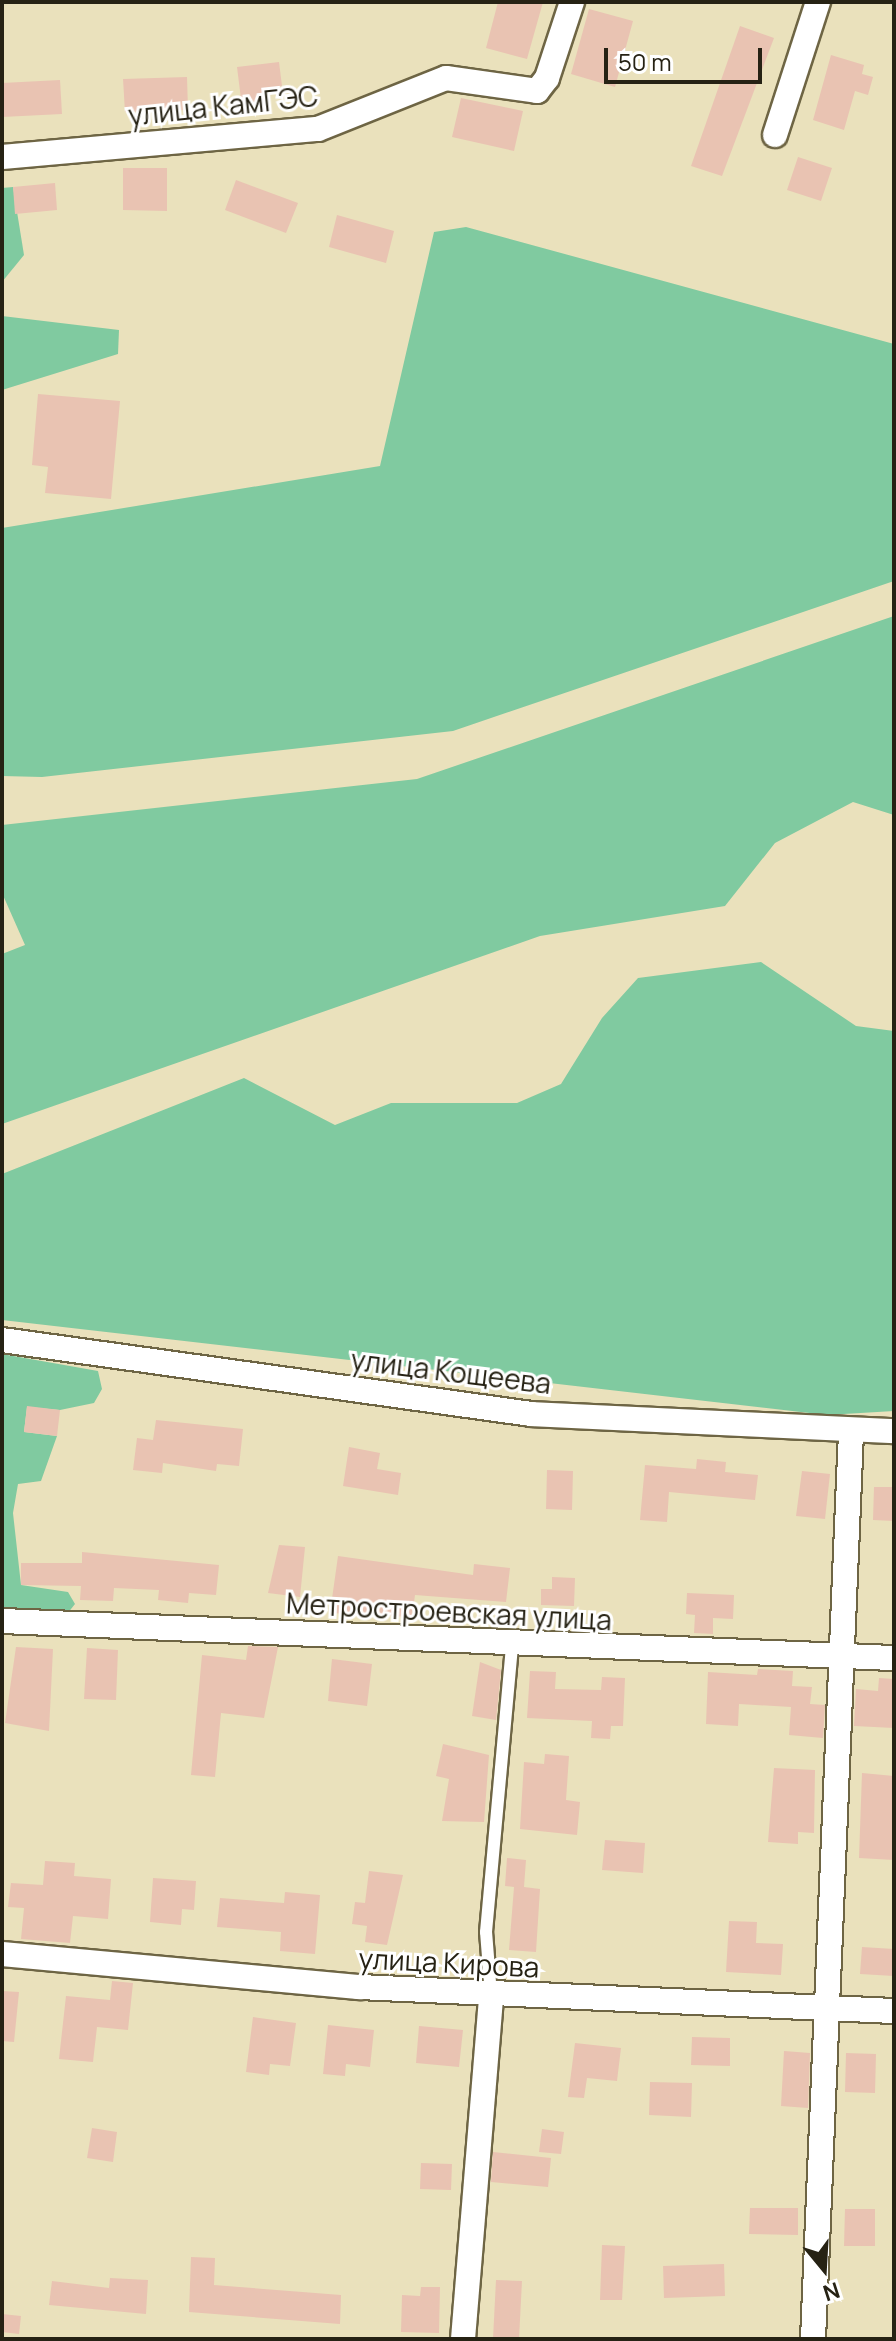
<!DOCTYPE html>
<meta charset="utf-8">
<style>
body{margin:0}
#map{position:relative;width:896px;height:2341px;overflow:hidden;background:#eae1bc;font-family:Manrope,sans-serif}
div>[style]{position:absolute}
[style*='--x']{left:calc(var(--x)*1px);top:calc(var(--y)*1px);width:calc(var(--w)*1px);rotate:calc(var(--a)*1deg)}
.green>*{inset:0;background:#80caa0}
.building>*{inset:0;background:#e9c3b2}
.roads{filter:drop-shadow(2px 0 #6e6544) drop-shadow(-2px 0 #6e6544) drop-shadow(0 2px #6e6544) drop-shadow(0 -2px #6e6544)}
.lane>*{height:12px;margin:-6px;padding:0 6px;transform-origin:6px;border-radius:6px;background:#fff}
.street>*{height:24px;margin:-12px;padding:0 12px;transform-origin:12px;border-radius:12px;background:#fff}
span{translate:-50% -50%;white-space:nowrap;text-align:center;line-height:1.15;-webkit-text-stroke:6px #fff;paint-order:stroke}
.street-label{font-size:28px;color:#262214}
.frame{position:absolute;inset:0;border:4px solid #262214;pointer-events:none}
.north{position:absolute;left:784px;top:2229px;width:80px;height:80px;-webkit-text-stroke:6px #fff;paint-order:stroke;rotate:162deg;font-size:22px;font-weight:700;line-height:32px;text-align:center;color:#262214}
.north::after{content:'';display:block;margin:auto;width:28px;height:36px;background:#262214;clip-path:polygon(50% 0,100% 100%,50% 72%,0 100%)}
.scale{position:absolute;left:604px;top:48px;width:158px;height:36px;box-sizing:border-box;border:4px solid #262214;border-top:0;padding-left:10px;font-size:24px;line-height:28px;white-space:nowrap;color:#262214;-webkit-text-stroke:6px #fff;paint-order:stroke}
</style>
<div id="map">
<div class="green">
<div style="clip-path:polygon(13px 187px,24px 255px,2px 282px,2px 188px)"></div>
<div style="clip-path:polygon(466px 227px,894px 344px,894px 581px,453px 731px,42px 777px,2px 776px,2px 528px,380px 466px,434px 232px)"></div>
<div style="clip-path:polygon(2px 316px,119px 330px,118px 354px,2px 390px)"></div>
<div style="clip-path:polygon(894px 616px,894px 815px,853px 802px,775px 843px,725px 906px,540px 936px,2px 1124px,2px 954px,25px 945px,2px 893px,2px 825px,417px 779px)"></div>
<div style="clip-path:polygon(761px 962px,856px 1026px,894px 1031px,894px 1411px,827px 1415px,2px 1320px,2px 1174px,244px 1078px,335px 1125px,391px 1103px,517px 1103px,561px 1084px,602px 1018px,638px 978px)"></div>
<div style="clip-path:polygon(2px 1354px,98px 1371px,102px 1389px,94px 1403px,60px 1410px,27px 1407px,24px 1432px,57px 1436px,41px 1481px,18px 1484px,13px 1513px,21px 1585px,68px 1592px,75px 1604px,67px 1614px,2px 1611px)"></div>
</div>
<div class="building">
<div style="clip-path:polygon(498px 2px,543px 2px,527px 59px,486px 48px)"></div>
<div style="clip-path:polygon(589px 9px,633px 21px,615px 87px,571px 74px)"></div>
<div style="clip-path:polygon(740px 26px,774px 38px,722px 176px,691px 166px)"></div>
<div style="clip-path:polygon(831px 55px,864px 65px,862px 74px,873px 77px,868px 95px,855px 91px,844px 130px,813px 120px)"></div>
<div style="clip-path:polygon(279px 62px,282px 86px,266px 88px,268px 104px,242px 107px,237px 67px)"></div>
<div style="clip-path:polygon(187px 77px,188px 110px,125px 112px,123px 79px)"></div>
<div style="clip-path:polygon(60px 80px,62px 114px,2px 117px,2px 83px)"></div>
<div style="clip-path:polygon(461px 98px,523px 111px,514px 151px,452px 137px)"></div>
<div style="clip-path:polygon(798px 157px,832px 168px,821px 201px,787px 190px)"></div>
<div style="clip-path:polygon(123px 168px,167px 168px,167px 211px,123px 210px)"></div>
<div style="clip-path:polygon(236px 180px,298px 203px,286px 233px,225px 210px)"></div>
<div style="clip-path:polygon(55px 183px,57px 210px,15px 214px,13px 187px)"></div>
<div style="clip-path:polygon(337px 215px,394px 231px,386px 263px,329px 247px)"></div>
<div style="clip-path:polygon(38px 394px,120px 401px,111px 499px,45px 493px,48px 467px,32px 465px)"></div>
<div style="clip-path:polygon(27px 1406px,60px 1410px,57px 1436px,24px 1432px)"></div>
<div style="clip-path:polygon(156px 1420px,243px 1429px,239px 1466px,217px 1464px,216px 1471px,163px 1463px,162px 1473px,133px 1470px,137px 1438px,153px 1440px)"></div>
<div style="clip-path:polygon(349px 1447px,380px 1453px,377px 1469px,401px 1473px,398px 1495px,343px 1486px)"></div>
<div style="clip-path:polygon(697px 1459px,726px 1462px,725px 1472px,758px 1475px,755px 1500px,669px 1492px,667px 1522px,640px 1520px,645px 1465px,696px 1469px)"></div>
<div style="clip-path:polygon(547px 1470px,573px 1471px,572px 1510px,546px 1509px)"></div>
<div style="clip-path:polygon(802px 1471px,830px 1474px,825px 1519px,796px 1516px)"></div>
<div style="clip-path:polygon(874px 1487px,894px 1487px,894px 1521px,873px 1520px)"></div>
<div style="clip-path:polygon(279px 1545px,305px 1547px,300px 1597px,268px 1593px)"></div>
<div style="clip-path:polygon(82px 1552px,219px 1565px,216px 1595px,189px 1593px,188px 1603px,158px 1600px,159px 1590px,114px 1588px,113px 1601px,80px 1600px,81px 1586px,21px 1585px,21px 1563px,82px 1563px)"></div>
<div style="clip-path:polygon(338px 1556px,473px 1575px,474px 1564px,510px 1568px,506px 1602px,415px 1595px,412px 1617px,330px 1613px)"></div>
<div style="clip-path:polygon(552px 1577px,575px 1578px,574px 1606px,541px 1605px,541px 1589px,552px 1589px)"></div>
<div style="clip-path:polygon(687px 1593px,734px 1595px,733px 1619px,713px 1618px,713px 1634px,694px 1633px,695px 1615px,686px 1614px)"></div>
<div style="clip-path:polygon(248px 1646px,278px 1647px,264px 1718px,221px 1713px,215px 1777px,191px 1775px,202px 1655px,246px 1660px)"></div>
<div style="clip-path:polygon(16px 1647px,53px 1649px,49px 1731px,5px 1723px)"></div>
<div style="clip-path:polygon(87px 1648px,118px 1650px,116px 1700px,84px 1699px)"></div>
<div style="clip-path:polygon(332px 1659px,372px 1664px,367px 1706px,328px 1701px)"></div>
<div style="clip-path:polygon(480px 1662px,501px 1670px,496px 1720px,472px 1716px)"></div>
<div style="clip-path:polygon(758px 1669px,793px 1671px,792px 1686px,812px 1687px,810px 1704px,825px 1705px,823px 1738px,789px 1735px,791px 1707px,739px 1704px,738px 1726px,706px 1724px,708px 1672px,757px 1675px)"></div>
<div style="clip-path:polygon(530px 1671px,556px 1672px,555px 1689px,601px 1690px,602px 1677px,625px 1678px,623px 1726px,611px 1726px,610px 1739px,591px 1738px,592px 1721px,527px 1718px)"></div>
<div style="clip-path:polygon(879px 1678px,894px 1679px,894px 1728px,854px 1726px,856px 1689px,878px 1691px)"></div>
<div style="clip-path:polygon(443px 1744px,489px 1755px,484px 1822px,442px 1821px,449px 1779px,436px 1776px)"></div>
<div style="clip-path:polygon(545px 1754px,569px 1756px,566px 1800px,580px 1802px,577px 1835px,520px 1829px,524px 1762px,544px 1764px)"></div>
<div style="clip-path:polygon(774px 1768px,815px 1770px,814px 1833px,798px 1832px,798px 1844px,768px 1842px)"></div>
<div style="clip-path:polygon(862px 1773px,894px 1776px,894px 1860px,859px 1858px)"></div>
<div style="clip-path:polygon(605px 1840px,645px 1843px,643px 1873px,602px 1870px)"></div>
<div style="clip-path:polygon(507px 1858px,526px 1860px,524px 1887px,540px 1889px,536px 1952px,509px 1950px,514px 1887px,505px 1886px)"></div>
<div style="clip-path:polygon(45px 1861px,75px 1863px,74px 1876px,111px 1879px,108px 1919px,73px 1916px,70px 1943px,21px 1939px,24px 1908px,8px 1907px,11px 1883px,43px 1885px)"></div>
<div style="clip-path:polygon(369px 1871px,403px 1875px,387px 1945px,365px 1942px,367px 1926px,352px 1924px,355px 1902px,365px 1903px)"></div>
<div style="clip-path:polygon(153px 1878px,196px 1881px,194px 1910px,182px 1909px,181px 1925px,150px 1922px)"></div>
<div style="clip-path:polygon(285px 1892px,320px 1895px,315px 1954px,280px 1951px,281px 1932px,217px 1927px,220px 1898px,284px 1903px)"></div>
<div style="clip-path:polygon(729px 1921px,757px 1922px,756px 1943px,783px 1944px,781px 1975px,726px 1972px)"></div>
<div style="clip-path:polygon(862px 1947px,894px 1949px,894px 1976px,860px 1974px)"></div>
<div style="clip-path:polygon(112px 1981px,133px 1983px,128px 2030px,97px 2027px,93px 2062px,59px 2059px,66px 1996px,110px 2000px)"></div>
<div style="clip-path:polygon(2px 1991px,19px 1992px,14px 2042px,2px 2041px)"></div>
<div style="clip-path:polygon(253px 2017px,296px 2023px,290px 2066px,270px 2064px,269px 2075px,246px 2072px)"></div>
<div style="clip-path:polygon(328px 2025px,374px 2030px,370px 2067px,346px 2064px,345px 2076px,323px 2074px)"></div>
<div style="clip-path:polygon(419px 2026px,463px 2030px,459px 2067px,416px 2063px)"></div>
<div style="clip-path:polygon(692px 2037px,730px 2038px,730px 2066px,691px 2065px)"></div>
<div style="clip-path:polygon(575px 2043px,621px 2048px,617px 2081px,587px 2078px,584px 2098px,568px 2097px)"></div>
<div style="clip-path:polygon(784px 2051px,810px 2053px,808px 2108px,781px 2106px)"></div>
<div style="clip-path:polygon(846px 2053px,876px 2054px,875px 2093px,845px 2092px)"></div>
<div style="clip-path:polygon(650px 2082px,692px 2083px,691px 2117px,649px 2115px)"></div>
<div style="clip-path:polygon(92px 2128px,117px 2132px,113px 2162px,87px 2158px)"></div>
<div style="clip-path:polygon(542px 2129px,564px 2132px,561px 2154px,539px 2152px)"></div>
<div style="clip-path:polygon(493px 2152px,551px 2158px,548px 2187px,491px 2182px)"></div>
<div style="clip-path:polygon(421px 2163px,452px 2164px,451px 2190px,420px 2189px)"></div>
<div style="clip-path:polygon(750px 2208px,798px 2208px,798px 2235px,749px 2234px)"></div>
<div style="clip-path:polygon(845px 2209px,875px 2209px,875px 2246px,844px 2246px)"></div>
<div style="clip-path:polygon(602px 2245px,625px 2246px,622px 2300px,600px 2300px)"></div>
<div style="clip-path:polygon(191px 2257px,215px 2258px,214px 2285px,341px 2295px,340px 2324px,189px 2312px)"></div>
<div style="clip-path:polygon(724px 2264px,725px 2296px,664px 2298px,663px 2266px)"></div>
<div style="clip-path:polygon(110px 2278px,148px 2280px,146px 2314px,49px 2305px,52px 2281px,109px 2288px)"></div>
<div style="clip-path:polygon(496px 2280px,522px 2281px,519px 2339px,493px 2339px)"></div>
<div style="clip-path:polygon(421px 2287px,440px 2287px,439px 2333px,401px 2332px,402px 2295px,420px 2296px)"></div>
<div style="clip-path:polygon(2px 2314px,21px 2316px,19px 2334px,2px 2332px)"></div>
</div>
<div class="roads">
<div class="lane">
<div style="--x:491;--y:1995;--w:63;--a:-94.5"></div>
<div style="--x:486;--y:1932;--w:287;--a:-84.8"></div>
</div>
<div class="street">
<div style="--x:775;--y:135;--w:140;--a:-72.1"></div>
<div style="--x:2;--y:157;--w:317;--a:-5.1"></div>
<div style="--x:318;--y:129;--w:138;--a:-21.7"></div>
<div style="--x:446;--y:78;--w:92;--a:8.1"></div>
<div style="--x:537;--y:91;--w:16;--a:-52"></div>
<div style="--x:547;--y:78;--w:80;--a:-71.8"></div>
<div style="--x:2;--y:1340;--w:534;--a:7.96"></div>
<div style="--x:531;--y:1414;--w:363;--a:2.7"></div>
<div style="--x:2;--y:1621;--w:893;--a:2.38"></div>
<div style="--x:2;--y:1954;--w:359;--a:5.3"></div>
<div style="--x:359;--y:1987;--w:536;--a:2.57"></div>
<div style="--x:463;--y:2339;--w:345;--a:-85.3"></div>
<div style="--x:813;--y:2339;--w:906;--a:-87.6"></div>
</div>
</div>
<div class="street-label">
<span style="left:223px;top:105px;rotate:-6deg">улица КамГЭС</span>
<span style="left:451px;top:1371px;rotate:7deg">улица Кощеева</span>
<span style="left:449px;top:1611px;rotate:3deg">Метростроевская улица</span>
<span style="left:449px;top:1962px;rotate:3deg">улица Кирова</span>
</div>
<div class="frame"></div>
<div class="north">N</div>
<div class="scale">50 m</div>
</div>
